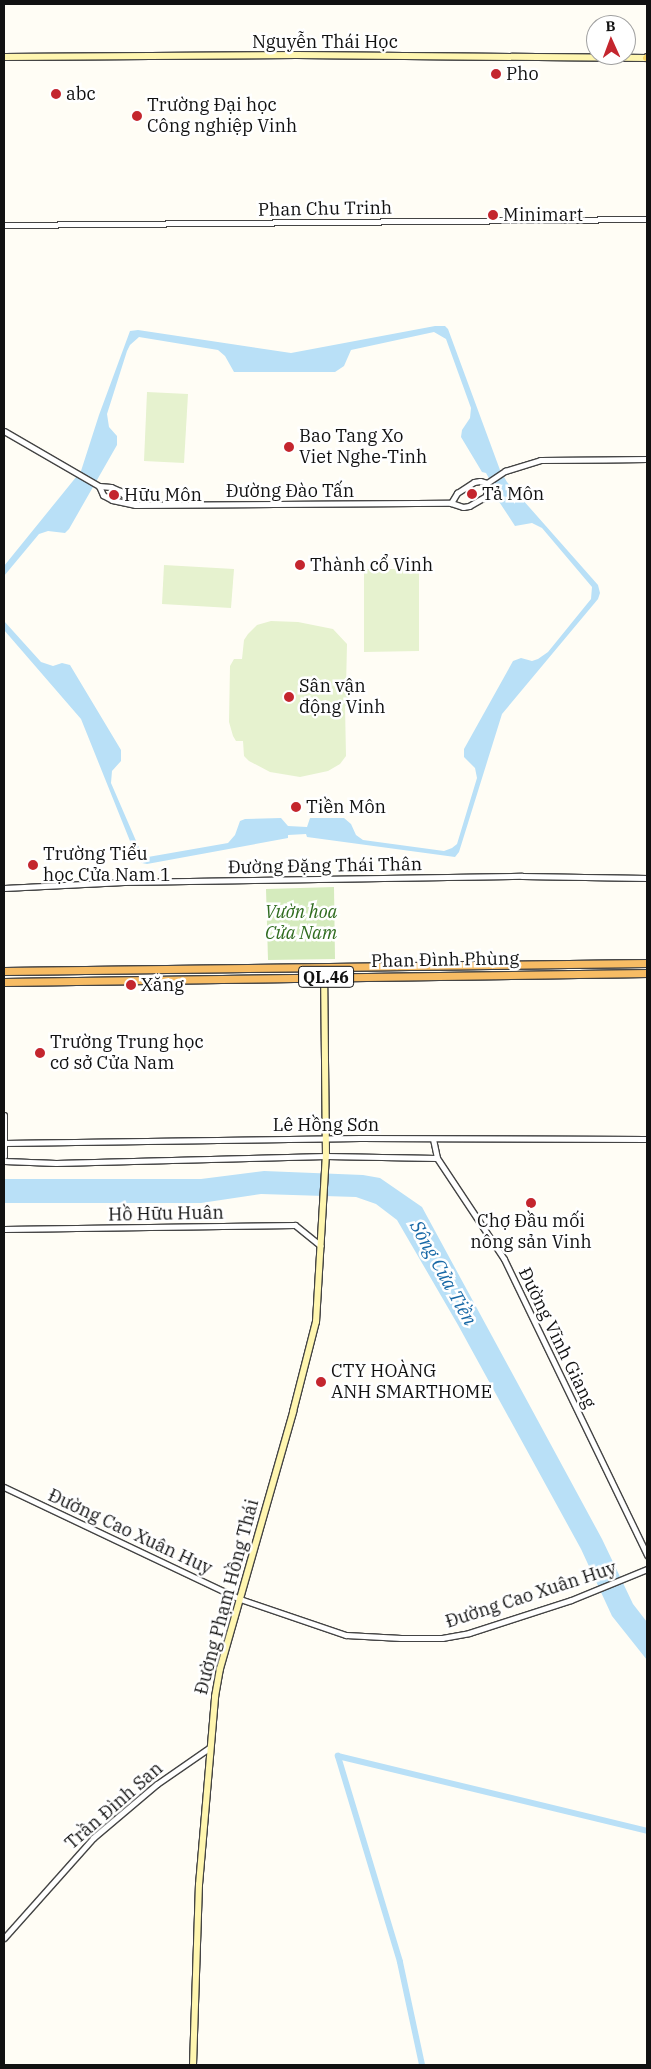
<!DOCTYPE html>
<meta charset="utf-8">
<style>
body{margin:0}
#map{position:relative;width:651px;height:2069px;overflow:hidden;background:#fffdf5;font-family:"IBM Plex Serif",serif}
div>[style]{position:absolute}
[style*='--x']{left:calc(var(--x)*1px);top:calc(var(--y)*1px);width:calc(var(--w)*1px);rotate:calc(var(--a)*1deg)}
.green>*{inset:0;background:#d5ebbd}
.pitch>*{inset:0;background:#e6f2cf}
.water>*{inset:0;background:#b9e0f7}
.canal>*{height:5.5px;margin:-2.75px;padding:0 2.75px;transform-origin:2.75px;border-radius:2.75px;background:#b9e0f7}
.roads{filter:drop-shadow(1px 0 #444) drop-shadow(-1px 0 #444) drop-shadow(0 1px #444) drop-shadow(0 -1px #444)}
.tertiary>*{height:5px;margin:-2.5px;padding:0 2.5px;transform-origin:2.5px;border-radius:2.5px;background:#fff}
.secondary>*{height:5.5px;margin:-2.75px;padding:0 2.75px;transform-origin:2.75px;border-radius:2.75px;background:#fff6b0}
.primary>*{height:6px;margin:-3px;padding:0 3px;transform-origin:3px;border-radius:3px;background:#f9d66b}
.trunk>*{height:7px;margin:-3.5px;padding:0 3.5px;transform-origin:3.5px;border-radius:3.5px;background:#f7bc64}
.dots>*{width:14px;height:14px;translate:-50% -50%;box-sizing:border-box;border:2px solid #fff;border-radius:50%}
span{translate:-50% -50%;white-space:nowrap;text-align:center;line-height:1.15;-webkit-text-stroke:5px #fff;paint-order:stroke}
.shield-label span{padding:1px 4px;background:#fff;border:1px solid;border-radius:4px;-webkit-text-stroke-width:0}
.shield-label{font-size:16px;color:#111;font-weight:700}
.street-label{font-size:18px;color:#111}
.poi-label{font-size:18px;color:#111}
.left{translate:0 -50%;text-align:left}
.park-label{font-size:18px;color:#2f6b1f;font-style:italic}
.water-label{font-size:19px;color:#1768a6;font-style:italic}
.frame{position:absolute;inset:0;border:5px solid #111;pointer-events:none}
.north{position:absolute;left:586px;top:15px;width:50px;height:50px;box-sizing:border-box;background:#fff;border:1px solid #a0a0a0;border-radius:50%;rotate:358deg;font-size:14px;font-weight:700;line-height:20px;text-align:center;color:#111}
.north::after{content:'';display:block;margin:auto;width:18px;height:22px;background:#c4262e;clip-path:polygon(50% 0,100% 100%,50% 72%,0 100%)}
</style>
<div id="map">
<div class="green">
<div style="clip-path:polygon(334px 887px,335px 959px,268px 960px,266px 889px)"></div>
</div>
<div class="pitch">
<div style="clip-path:polygon(147px 392px,188px 394px,184px 463px,144px 461px)"></div>
<div style="clip-path:polygon(164px 565px,234px 569px,231px 608px,162px 604px)"></div>
<div style="clip-path:polygon(364px 569px,419px 569px,419px 651px,364px 652px)"></div>
<div style="clip-path:polygon(271px 621px,298px 622px,333px 629px,347px 644px,346px 688px,349px 689px,349px 706px,345px 706px,346px 756px,340px 764px,328px 771px,300px 777px,270px 772px,249px 761px,244px 756px,243px 741px,236px 741px,233px 736px,229px 722px,230px 666px,234px 659px,242px 659px,244px 640px,248px 634px,257px 625px)"></div>
</div>
<div class="water">
<div style="clip-path:polygon(435px 326px,445px 326px,448px 329px,500px 470px,507px 482px,598px 585px,600px 593px,598px 599px,502px 714px,459px 852px,455px 857px,307px 837px,306px 834px,288px 835px,288px 838px,147px 864px,142px 863px,136px 856px,81px 719px,4px 630px,4px 621px,41px 662px,53px 666px,62px 663px,70px 665px,121px 750px,121px 761px,112px 771px,111px 783px,140px 850px,148px 857px,228px 843px,235px 835px,240px 821px,245px 819px,281px 818px,288px 826px,307px 827px,310px 818px,344px 818px,351px 824px,356px 835px,363px 840px,444px 851px,452px 848px,457px 844px,477px 778px,475px 768px,464px 757px,464px 749px,513px 661px,521px 658px,532px 661px,538px 659px,548px 652px,591px 599px,592px 587px,542px 528px,532px 523px,515px 526px,496px 497px,495px 489px,486px 473px,482px 472px,461px 437px,462px 430px,470px 418px,471px 408px,446px 339px,434px 332px,351px 350px,344px 366px,335px 372px,234px 372px,225px 356px,218px 350px,139px 337px,130px 345px,127px 351px,107px 414px,109px 427px,117px 436px,117px 445px,69px 529px,65px 533px,48px 531px,39px 534px,4px 576px,4px 566px,81px 471px,99px 415px,130px 331px,138px 330px,291px 353px)"></div>
<div style="clip-path:polygon(264px 1171px,363px 1175px,380px 1178px,422px 1207px,602px 1539px,633px 1604px,647px 1622px,647px 1660px,612px 1616px,581px 1549px,458px 1325px,397px 1220px,376px 1204px,356px 1197px,261px 1194px,201px 1203px,4px 1203px,4px 1179px,201px 1179px)"></div>
</div>
<div class="canal">
<div style="--x:422;--y:2065;--w:105;--a:-102.1"></div>
<div style="--x:400;--y:1962;--w:215;--a:-106.8"></div>
<div style="--x:338;--y:1756;--w:318;--a:13.6"></div>
</div>
<div class="roads">
<div class="tertiary">
<div style="--x:4;--y:225;--w:643;--a:-0.53"></div>
<div style="--x:4;--y:431;--w:110;--a:30.1"></div>
<div style="--x:99;--y:486;--w:10;--a:66"></div>
<div style="--x:103;--y:495;--w:10;--a:29"></div>
<div style="--x:112;--y:500;--w:24;--a:12"></div>
<div style="--x:135;--y:505;--w:316;--a:-0.4"></div>
<div style="--x:451;--y:503;--w:13;--a:18"></div>
<div style="--x:463;--y:507;--w:6;--a:-9"></div>
<div style="--x:469;--y:506;--w:20;--a:-30"></div>
<div style="--x:486;--y:496;--w:13;--a:-86"></div>
<div style="--x:487;--y:483;--w:22;--a:-34"></div>
<div style="--x:505;--y:471;--w:37;--a:-17"></div>
<div style="--x:540;--y:460;--w:107;--a:-0.5"></div>
<div style="--x:99;--y:486;--w:12;--a:5"></div>
<div style="--x:111;--y:487;--w:10;--a:24"></div>
<div style="--x:120;--y:491;--w:15;--a:48"></div>
<div style="--x:451;--y:503;--w:12;--a:-59"></div>
<div style="--x:457;--y:493;--w:20;--a:-33"></div>
<div style="--x:474;--y:482;--w:6;--a:-9"></div>
<div style="--x:480;--y:481;--w:7;--a:16"></div>
<div style="--x:4;--y:888;--w:120;--a:-2.9"></div>
<div style="--x:124;--y:882;--w:398;--a:-0.9"></div>
<div style="--x:522;--y:876;--w:125;--a:0.9"></div>
<div style="--x:4;--y:1115;--w:41;--a:90"></div>
<div style="--x:433;--y:1139;--w:19;--a:78"></div>
<div style="--x:437;--y:1158;--w:121;--a:56.4"></div>
<div style="--x:504;--y:1259;--w:329;--a:64.2"></div>
<div style="--x:4;--y:1143;--w:356;--a:-0.8"></div>
<div style="--x:360;--y:1138;--w:287;--a:0.2"></div>
<div style="--x:4;--y:1161;--w:52;--a:2.2"></div>
<div style="--x:56;--y:1163;--w:270;--a:-1.5"></div>
<div style="--x:326;--y:1156;--w:111;--a:1"></div>
<div style="--x:4;--y:1229;--w:291;--a:-0.8"></div>
<div style="--x:295;--y:1225;--w:33;--a:39"></div>
<div style="--x:4;--y:1487;--w:261;--a:25.4"></div>
<div style="--x:240;--y:1599;--w:112;--a:18.8"></div>
<div style="--x:346;--y:1635;--w:55;--a:3.1"></div>
<div style="--x:401;--y:1638;--w:41;--a:0"></div>
<div style="--x:442;--y:1638;--w:27;--a:-10"></div>
<div style="--x:469;--y:1633;--w:107;--a:-17.9"></div>
<div style="--x:571;--y:1600;--w:82;--a:-22.2"></div>
<div style="--x:4;--y:1938;--w:134;--a:-48.3"></div>
<div style="--x:93;--y:1838;--w:84;--a:-40.2"></div>
<div style="--x:157;--y:1784;--w:63;--a:-34.7"></div>
</div>
<div class="secondary">
<div style="--x:4;--y:57;--w:293;--a:-0.4"></div>
<div style="--x:297;--y:55;--w:350;--a:0.5"></div>
<div style="--x:193;--y:2065;--w:180;--a:-88.1"></div>
<div style="--x:199;--y:1885;--w:189;--a:-85.1"></div>
<div style="--x:215;--y:1697;--w:28;--a:-80"></div>
<div style="--x:220;--y:1669;--w:267;--a:-74.1"></div>
<div style="--x:293;--y:1412;--w:93;--a:-75.7"></div>
<div style="--x:316;--y:1322;--w:166;--a:-86.6"></div>
<div style="--x:326;--y:1156;--w:179;--a:-90.6"></div>
</div>
<div class="primary">
<div style="--x:646;--y:58;--w:1;--a:-45"></div>
</div>
<div class="trunk">
<div style="--x:4;--y:971;--w:643;--a:-0.71"></div>
<div style="--x:4;--y:982;--w:643;--a:-0.8"></div>
</div>
</div>
<div class="dots">
<div style="left:496px;top:74px;background:#c4262e"></div>
<div style="left:56px;top:94px;background:#c4262e"></div>
<div style="left:137px;top:116px;background:#c4262e"></div>
<div style="left:493px;top:215px;background:#c4262e"></div>
<div style="left:289px;top:447px;background:#c4262e"></div>
<div style="left:472px;top:494px;background:#c4262e"></div>
<div style="left:114px;top:495px;background:#c4262e"></div>
<div style="left:300px;top:565px;background:#c4262e"></div>
<div style="left:289px;top:697px;background:#c4262e"></div>
<div style="left:296px;top:807px;background:#c4262e"></div>
<div style="left:33px;top:865px;background:#c4262e"></div>
<div style="left:131px;top:985px;background:#c4262e"></div>
<div style="left:40px;top:1053px;background:#c4262e"></div>
<div style="left:531px;top:1203px;background:#c4262e"></div>
<div style="left:321px;top:1382px;background:#c4262e"></div>
</div>
<div class="shield-label">
<span style="left:326px;top:977px">QL.46</span>
</div>
<div class="street-label">
<span style="left:325px;top:42px">Nguyễn Thái Học</span>
<span style="left:325px;top:209px;rotate:-1deg">Phan Chu Trinh</span>
<span style="left:290px;top:491px">Đường Đào Tấn</span>
<span style="left:325px;top:866px;rotate:-1deg">Đường Đặng Thái Thân</span>
<span style="left:445px;top:960px;rotate:-1deg">Phan Đình Phùng</span>
<span style="left:326px;top:1125px">Lê Hồng Sơn</span>
<span style="left:166px;top:1214px;rotate:-1deg">Hồ Hữu Huân</span>
<span style="left:557px;top:1338px;rotate:64deg">Đường Vĩnh Giang</span>
<span style="left:130px;top:1532px;rotate:25deg">Đường Cao Xuân Huy</span>
<span style="left:531px;top:1595px;rotate:-18deg">Đường Cao Xuân Huy</span>
<span style="left:227px;top:1597px;rotate:-75deg">Đường Phạm Hồng Thái</span>
<span style="left:114px;top:1806px;rotate:-41deg">Trần Đình San</span>
</div>
<div class="poi-label">
<span class="left" style="left:506px;top:74px">Pho</span>
<span class="left" style="left:66px;top:94px">abc</span>
<span class="left" style="left:147px;top:116px">Trường Đại học<br>Công nghiệp Vinh</span>
<span class="left" style="left:503px;top:215px">Minimart</span>
<span class="left" style="left:299px;top:447px">Bao Tang Xo<br>Viet Nghe-Tinh</span>
<span class="left" style="left:482px;top:494px">Tả Môn</span>
<span class="left" style="left:124px;top:495px">Hữu Môn</span>
<span class="left" style="left:310px;top:565px">Thành cổ Vinh</span>
<span class="left" style="left:299px;top:697px">Sân vận<br>động Vinh</span>
<span class="left" style="left:306px;top:807px">Tiền Môn</span>
<span class="left" style="left:43px;top:865px">Trường Tiểu<br>học Cửa Nam 1</span>
<span class="left" style="left:141px;top:985px">Xăng</span>
<span class="left" style="left:50px;top:1053px">Trường Trung học<br>cơ sở Cửa Nam</span>
<span style="left:531px;top:1232px">Chợ Đầu mối<br>nông sản Vinh</span>
<span class="left" style="left:331px;top:1382px">CTY HOÀNG<br>ANH SMARTHOME</span>
</div>
<div class="park-label">
<span style="left:301px;top:923px">Vườn hoa<br>Cửa Nam</span>
</div>
<div class="water-label">
<span style="left:443px;top:1273px;rotate:61deg">Sông Cửa Tiền</span>
</div>
<div class="frame"></div>
<div class="north">B</div>
</div>
